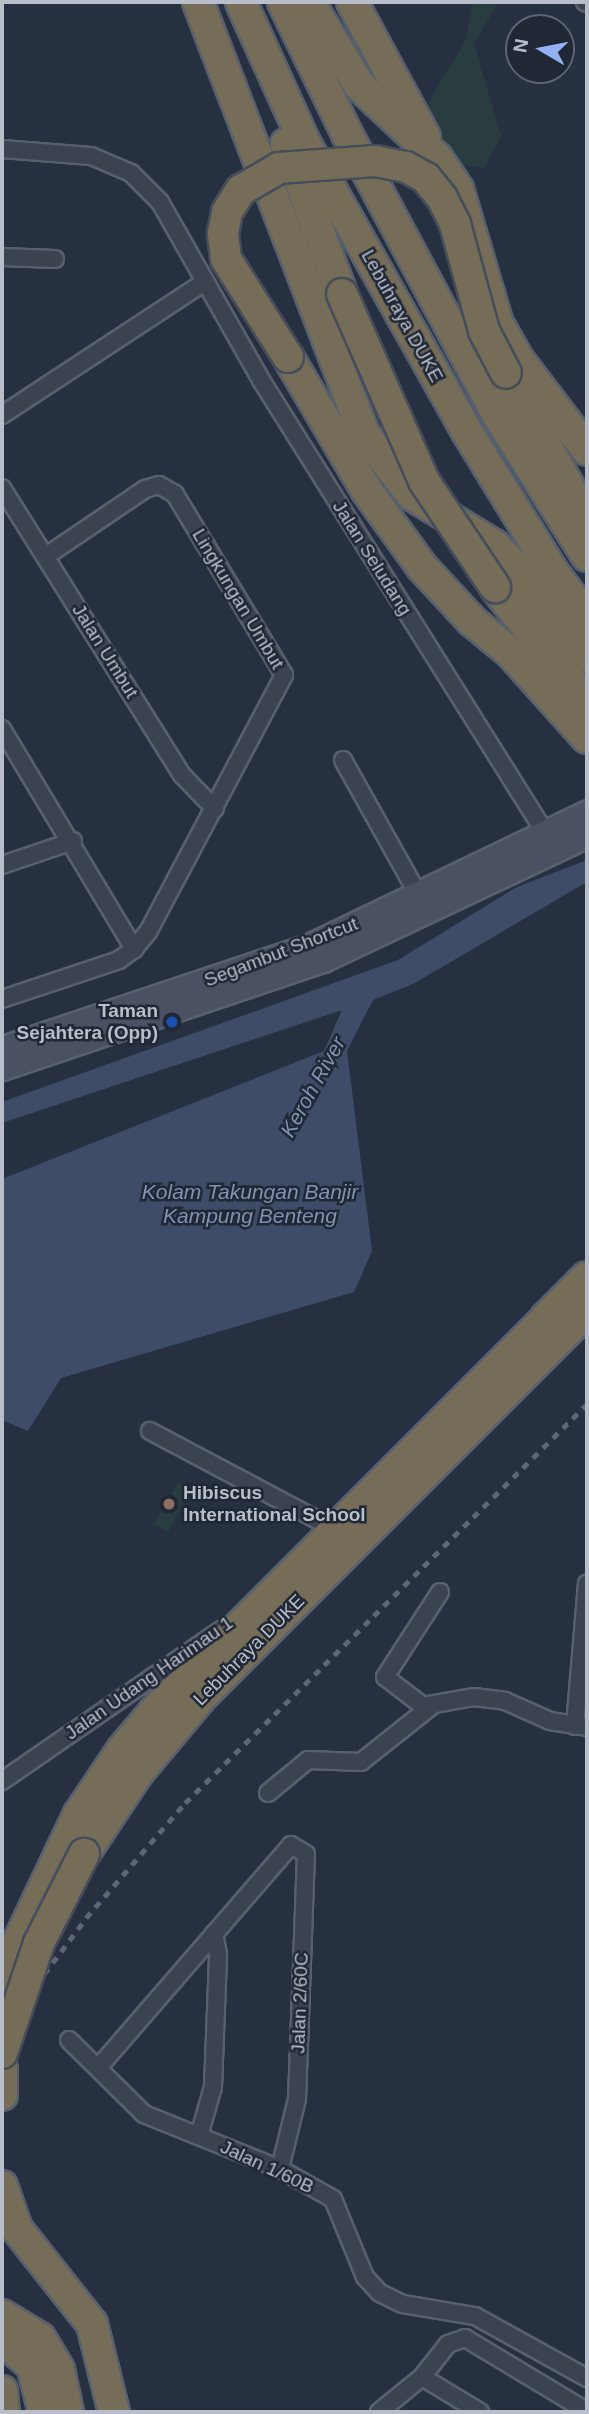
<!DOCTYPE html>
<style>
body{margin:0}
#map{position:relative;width:589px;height:2414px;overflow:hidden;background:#273040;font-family:Helvetica,sans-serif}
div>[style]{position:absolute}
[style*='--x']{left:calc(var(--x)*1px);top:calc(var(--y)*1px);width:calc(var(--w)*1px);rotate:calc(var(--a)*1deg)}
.green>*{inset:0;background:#293d41}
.water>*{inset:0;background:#3e4c68}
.roads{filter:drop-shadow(2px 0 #59606d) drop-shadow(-2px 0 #59606d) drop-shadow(0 2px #59606d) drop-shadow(0 -2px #59606d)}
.street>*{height:16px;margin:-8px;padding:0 8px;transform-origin:8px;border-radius:8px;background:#3b4250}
.secondary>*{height:23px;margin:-11.5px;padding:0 11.5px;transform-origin:11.5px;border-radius:11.5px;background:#495163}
.highway>*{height:30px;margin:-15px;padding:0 15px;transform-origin:15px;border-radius:15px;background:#766d59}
.rail>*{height:4.5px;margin-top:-2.25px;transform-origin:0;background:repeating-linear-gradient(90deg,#5e6677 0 7px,transparent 0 14px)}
.bridges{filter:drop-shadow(2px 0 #464d5a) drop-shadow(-2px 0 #464d5a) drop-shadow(0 2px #464d5a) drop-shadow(0 -2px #464d5a)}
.highway-bridge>*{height:30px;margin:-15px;padding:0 15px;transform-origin:15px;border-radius:15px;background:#766d59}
.dots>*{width:19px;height:19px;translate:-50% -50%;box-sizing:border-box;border:4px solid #202735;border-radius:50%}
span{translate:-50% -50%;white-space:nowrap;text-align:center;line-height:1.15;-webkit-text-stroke:5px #202735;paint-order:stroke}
.street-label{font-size:19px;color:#b8beca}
.poi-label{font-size:19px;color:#b8beca;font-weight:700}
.right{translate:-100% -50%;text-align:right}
.left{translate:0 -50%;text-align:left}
.water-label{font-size:21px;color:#8191b1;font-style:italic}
.frame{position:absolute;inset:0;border:4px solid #b8beca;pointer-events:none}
.north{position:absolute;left:505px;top:14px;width:70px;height:70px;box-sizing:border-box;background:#202735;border:2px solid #5d6371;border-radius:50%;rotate:280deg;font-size:19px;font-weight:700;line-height:28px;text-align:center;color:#b8beca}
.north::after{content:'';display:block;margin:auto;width:24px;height:32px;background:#94b1f4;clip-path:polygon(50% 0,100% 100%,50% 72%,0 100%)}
</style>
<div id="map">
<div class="green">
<div style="clip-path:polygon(473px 2px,499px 2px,474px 43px,501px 136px,484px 168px,455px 165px,422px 113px,466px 40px)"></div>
<div style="clip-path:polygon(178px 1482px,191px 1488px,168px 1532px,154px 1524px)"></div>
</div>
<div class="water">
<div style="clip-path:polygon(587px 860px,587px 882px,413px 984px,373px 1000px,347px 1051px,372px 1251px,354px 1292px,61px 1378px,28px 1431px,2px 1420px,2px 1179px,324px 1051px,342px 1010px,2px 1123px,2px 1102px,398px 960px,517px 887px)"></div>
</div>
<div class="roads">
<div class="street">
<div style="--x:585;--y:2;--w:2;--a:27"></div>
<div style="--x:2;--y:149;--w:89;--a:4.5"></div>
<div style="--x:91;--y:156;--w:43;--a:23"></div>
<div style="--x:131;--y:173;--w:41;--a:45"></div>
<div style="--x:160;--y:202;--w:205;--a:60.4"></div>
<div style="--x:261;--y:380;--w:532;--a:57.89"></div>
<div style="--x:2;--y:257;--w:53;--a:2.2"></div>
<div style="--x:2;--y:415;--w:240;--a:-33.3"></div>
<div style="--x:2;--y:488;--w:339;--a:57.9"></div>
<div style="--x:182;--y:775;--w:47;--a:45.9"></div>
<div style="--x:2;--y:729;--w:257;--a:59"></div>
<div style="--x:343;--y:760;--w:156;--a:60.8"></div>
<div style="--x:2;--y:865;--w:75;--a:-18.7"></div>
<div style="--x:2;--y:999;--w:123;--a:-18.4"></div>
<div style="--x:119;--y:960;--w:19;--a:-36"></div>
<div style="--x:134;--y:949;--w:22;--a:-51"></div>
<div style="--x:148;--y:932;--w:291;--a:-62.1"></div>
<div style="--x:284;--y:675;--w:211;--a:-121.1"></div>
<div style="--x:175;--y:494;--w:18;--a:-151"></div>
<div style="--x:159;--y:485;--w:15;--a:164"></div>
<div style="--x:145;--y:489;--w:120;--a:145.9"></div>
<div style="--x:150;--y:1431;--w:203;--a:28"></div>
<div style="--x:440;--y:1592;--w:101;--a:122.9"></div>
<div style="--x:385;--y:1677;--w:48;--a:37.3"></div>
<div style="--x:423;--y:1706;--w:52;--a:-10"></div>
<div style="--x:474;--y:1697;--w:31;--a:7"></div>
<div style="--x:505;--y:1701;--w:49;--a:24"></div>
<div style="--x:550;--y:1721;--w:37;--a:9"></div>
<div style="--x:575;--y:1726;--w:143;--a:-85.2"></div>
<div style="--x:2;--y:1781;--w:266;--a:-34.6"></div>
<div style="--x:268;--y:1793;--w:52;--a:-39.5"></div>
<div style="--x:308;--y:1760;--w:53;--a:2.2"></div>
<div style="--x:361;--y:1762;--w:92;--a:-38.4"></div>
<div style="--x:69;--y:2040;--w:105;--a:44.6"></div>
<div style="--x:144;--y:2114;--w:147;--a:22"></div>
<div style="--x:280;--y:2169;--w:61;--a:29.5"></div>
<div style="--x:333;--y:2199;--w:84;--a:67.7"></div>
<div style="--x:365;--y:2277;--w:22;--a:47"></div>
<div style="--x:380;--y:2293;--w:25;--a:26"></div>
<div style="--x:403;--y:2304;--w:73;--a:9.5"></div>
<div style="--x:475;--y:2316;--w:128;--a:29"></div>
<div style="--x:98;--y:2068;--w:295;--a:-49.1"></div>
<div style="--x:291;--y:1845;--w:17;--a:31"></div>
<div style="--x:306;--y:1854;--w:245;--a:92.1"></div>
<div style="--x:297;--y:2099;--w:72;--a:103.7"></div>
<div style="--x:199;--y:2136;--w:51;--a:-74.1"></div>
<div style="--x:213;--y:2087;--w:133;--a:-87.8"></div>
<div style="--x:218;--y:1954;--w:21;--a:-101"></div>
<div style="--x:422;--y:2377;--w:68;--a:31.1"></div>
<div style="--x:379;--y:2412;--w:55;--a:-39.1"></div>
<div style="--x:422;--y:2377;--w:42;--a:-51.8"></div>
<div style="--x:448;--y:2344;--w:18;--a:-19"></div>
<div style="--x:465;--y:2338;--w:132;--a:31"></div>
</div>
<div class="secondary">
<div style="--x:2;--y:1048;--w:326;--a:-18.4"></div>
<div style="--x:311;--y:945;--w:306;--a:-25.7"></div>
<div style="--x:2;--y:1068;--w:339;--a:-18.6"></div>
<div style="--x:323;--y:960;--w:292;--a:-25.3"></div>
</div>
<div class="highway">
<div style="--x:198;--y:2;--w:463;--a:69"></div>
<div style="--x:364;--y:434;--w:78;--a:51.8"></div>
<div style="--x:412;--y:495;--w:96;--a:31.4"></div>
<div style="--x:494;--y:545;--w:25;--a:45"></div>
<div style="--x:512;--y:563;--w:120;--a:51.4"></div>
<div style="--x:241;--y:2;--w:155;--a:65.6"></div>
<div style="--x:305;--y:143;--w:329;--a:60.7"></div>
<div style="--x:466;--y:430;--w:167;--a:58.5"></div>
<div style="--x:553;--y:572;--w:57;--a:53.5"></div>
<div style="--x:283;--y:2;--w:147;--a:64.1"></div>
<div style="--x:347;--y:134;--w:318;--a:61.8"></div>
<div style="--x:497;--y:414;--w:168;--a:57.6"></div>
<div style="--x:309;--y:2;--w:97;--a:58.9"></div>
<div style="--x:359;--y:85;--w:107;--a:43.1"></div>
<div style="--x:437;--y:158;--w:37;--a:56"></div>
<div style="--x:458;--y:189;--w:141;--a:73.5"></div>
<div style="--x:498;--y:324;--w:40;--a:60.3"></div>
<div style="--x:518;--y:359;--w:114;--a:52.8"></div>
<div style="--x:352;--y:2;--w:153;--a:61.6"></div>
<div style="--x:286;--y:144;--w:160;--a:69.5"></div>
<div style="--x:288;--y:357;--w:156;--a:59.5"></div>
<div style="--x:367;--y:491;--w:94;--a:54.1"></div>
<div style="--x:422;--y:567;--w:74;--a:47.2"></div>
<div style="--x:472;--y:621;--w:50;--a:39.4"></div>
<div style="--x:511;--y:653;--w:114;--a:48.2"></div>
<div style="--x:506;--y:373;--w:168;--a:61.1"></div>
<div style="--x:495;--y:587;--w:147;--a:51.3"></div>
<div style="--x:84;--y:1854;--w:96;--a:-56.5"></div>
<div style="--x:137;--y:1774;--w:104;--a:-50.1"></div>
<div style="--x:204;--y:1694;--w:542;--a:-45"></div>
<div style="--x:2;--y:1976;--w:179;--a:-64.6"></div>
<div style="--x:79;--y:1814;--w:77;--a:-56.1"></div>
<div style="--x:122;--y:1750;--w:51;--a:-49.8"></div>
<div style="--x:155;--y:1711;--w:612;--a:-45.13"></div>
<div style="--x:2;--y:2069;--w:26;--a:90"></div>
<div style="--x:2;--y:2186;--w:46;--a:70.8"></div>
<div style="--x:17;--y:2229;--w:121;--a:51.7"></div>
<div style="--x:92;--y:2324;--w:91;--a:76"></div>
<div style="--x:2;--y:2315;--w:44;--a:31.2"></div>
<div style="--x:40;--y:2338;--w:37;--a:59"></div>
<div style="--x:59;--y:2370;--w:43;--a:77.9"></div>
<div style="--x:2;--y:2340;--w:39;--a:40"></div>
<div style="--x:32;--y:2365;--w:49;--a:75.7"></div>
<div style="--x:2;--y:2391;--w:21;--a:85"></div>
</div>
</div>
<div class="rail">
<div style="--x:2;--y:2030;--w:140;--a:-53.1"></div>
<div style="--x:86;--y:1918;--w:152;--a:-49.3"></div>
<div style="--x:185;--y:1803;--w:566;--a:-44.79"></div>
</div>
<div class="bridges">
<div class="highway-bridge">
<div style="--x:342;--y:294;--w:204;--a:66.3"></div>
<div style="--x:424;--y:481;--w:128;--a:56.2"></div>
<div style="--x:288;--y:357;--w:116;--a:-122.3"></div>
<div style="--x:226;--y:259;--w:26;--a:-97"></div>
<div style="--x:223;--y:233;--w:21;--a:-79"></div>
<div style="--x:227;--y:212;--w:26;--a:-58"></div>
<div style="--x:241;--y:190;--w:44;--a:-30.1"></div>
<div style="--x:279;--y:168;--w:96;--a:-4.2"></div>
<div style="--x:375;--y:161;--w:32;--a:11"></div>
<div style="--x:406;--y:167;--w:23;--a:29"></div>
<div style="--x:426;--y:178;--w:26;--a:51"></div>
<div style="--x:442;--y:198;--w:29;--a:63"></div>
<div style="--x:455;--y:224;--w:111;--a:74.8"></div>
<div style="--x:484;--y:331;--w:47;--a:62.4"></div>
<div style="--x:2;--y:2053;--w:116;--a:-71.4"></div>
<div style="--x:39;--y:1943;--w:100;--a:-63.2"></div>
</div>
</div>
<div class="dots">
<div style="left:172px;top:1022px;background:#1a4fb4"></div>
<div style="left:169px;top:1504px;background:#8d6e63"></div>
</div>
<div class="street-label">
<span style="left:402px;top:316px;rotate:61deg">Lebuhraya DUKE</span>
<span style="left:372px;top:558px;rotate:58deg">Jalan Seludang</span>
<span style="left:238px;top:599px;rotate:59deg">Lingkungan Umbut</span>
<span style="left:105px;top:651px;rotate:58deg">Jalan Umbut</span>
<span style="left:281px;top:952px;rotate:-21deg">Segambut Shortcut</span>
<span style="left:249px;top:1650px;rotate:-45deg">Lebuhraya DUKE</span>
<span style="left:149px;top:1678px;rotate:-35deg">Jalan Udang Harimau 1</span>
<span style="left:300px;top:2003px;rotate:-88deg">Jalan 2/60C</span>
<span style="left:267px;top:2167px;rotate:25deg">Jalan 1/60B</span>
</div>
<div class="poi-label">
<span class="right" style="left:158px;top:1022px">Taman<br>Sejahtera (Opp)</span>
<span class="left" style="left:183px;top:1504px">Hibiscus<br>International School</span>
</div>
<div class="water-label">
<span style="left:313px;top:1087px;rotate:-61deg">Keroh River</span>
<span style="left:250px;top:1204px">Kolam Takungan Banjir<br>Kampung Benteng</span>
</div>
<div class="frame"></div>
<div class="north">N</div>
</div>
